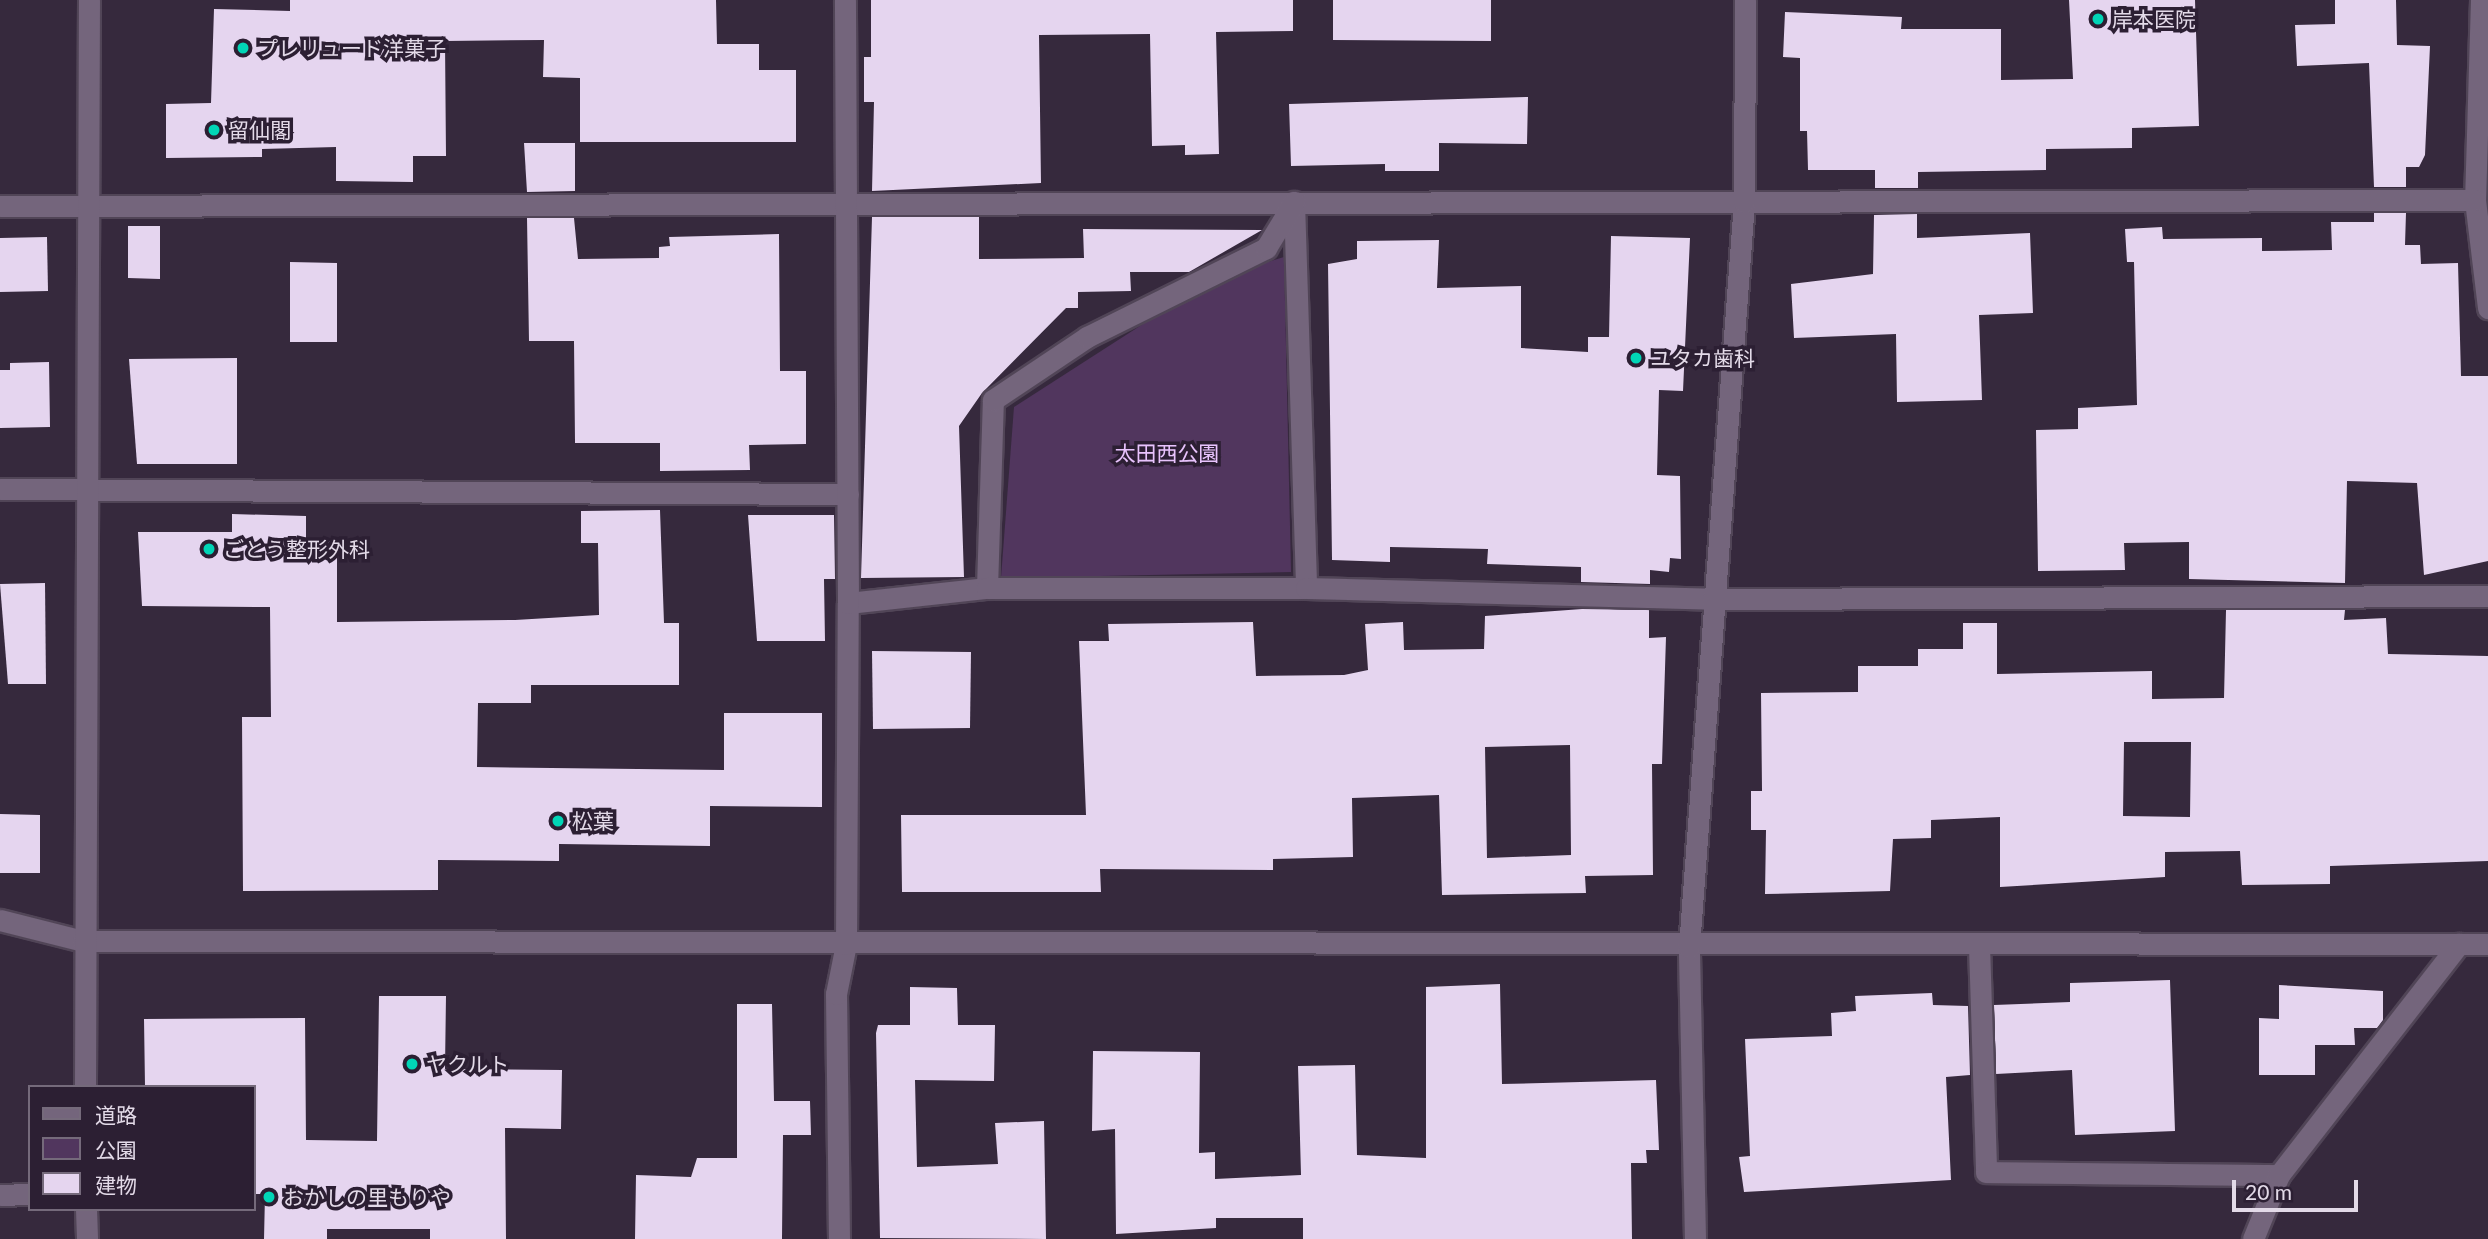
<!DOCTYPE html>
<meta charset="utf-8">
<style>
body{margin:0}
#map{position:relative;width:2488px;height:1239px;overflow:hidden;background:#36293d;font-family:Lato,"Noto Sans JP",sans-serif}
div>[style]{position:absolute}
[style*='--x']{left:calc(var(--x)*1px);top:calc(var(--y)*1px);width:calc(var(--w)*1px);rotate:calc(var(--a)*1deg)}
.green>*{inset:0;background:#51365e}
.building>*{inset:0;background:#e5d5ef}
.roads{filter:drop-shadow(2px 0 #514557) drop-shadow(-2px 0 #514557) drop-shadow(0 2px #514557) drop-shadow(0 -2px #514557)}
.lane>*{height:21px;margin:-10.5px;padding:0 10.5px;transform-origin:10.5px;border-radius:10.5px;background:#74657c}
.street>*{height:21px;margin:-10.5px;padding:0 10.5px;transform-origin:10.5px;border-radius:10.5px;background:#74657c}
.secondary>*{height:21px;margin:-10.5px;padding:0 10.5px;transform-origin:10.5px;border-radius:10.5px;background:#74657c}
.dots>*{width:19px;height:19px;translate:-50% -50%;box-sizing:border-box;border:4px solid #2c1f33;border-radius:50%}
span{translate:-50% -50%;white-space:nowrap;text-align:center;line-height:1.15;-webkit-text-stroke:7px #2c1f33;paint-order:stroke}
.poi-label{font-size:21px;color:#e3dae8}
.left{translate:0 -50%;text-align:left}
.park-label{font-size:21px;color:#e8c3fd}
.legend{position:absolute;left:28px;top:1085px;width:228px;height:126px;box-sizing:border-box;background:#2c1f33;border:2px solid #756a7b;margin:0;padding:9px 12px;list-style:none;font-size:21px;color:#e3dae8}
.legend li{display:flex;align-items:center;gap:14px;height:35px}
.legend b{width:35px;border:2px solid #756a7b}
.scale{position:absolute;left:2232px;top:1180px;width:126px;height:32px;box-sizing:border-box;border:4px solid #e3dae8;border-top:0;padding-left:9px;font-size:21px;line-height:24px;white-space:nowrap;color:#e3dae8;-webkit-text-stroke:5px #2c1f33;paint-order:stroke}
</style>
<div id="map">
<div class="green">
<div style="clip-path:polygon(1284px 257px,1291px 572px,1001px 578px,1014px 407px,1213px 279px)"></div>
</div>
<div class="building">
<div style="clip-path:polygon(290px 0,716px 0,717px 44px,759px 44px,759px 70px,796px 70px,796px 142px,580px 142px,580px 78px,543px 77px,544px 40px,445px 41px,446px 156px,413px 156px,413px 182px,336px 181px,336px 147px,262px 149px,262px 157px,166px 158px,166px 104px,211px 103px,214px 9px,290px 11px)"></div>
<div style="clip-path:polygon(871px 0,1293px 0,1293px 31px,1216px 32px,1219px 154px,1185px 155px,1185px 145px,1152px 146px,1150px 34px,1039px 35px,1041px 183px,872px 191px,874px 102px,864px 102px,864px 57px,871px 57px)"></div>
<div style="clip-path:polygon(1333px 0,1491px 0,1491px 41px,1333px 40px)"></div>
<div style="clip-path:polygon(2069px 0,2195px 0,2199px 126px,2132px 128px,2132px 148px,2046px 149px,2046px 170px,1918px 172px,1918px 188px,1875px 188px,1875px 170px,1808px 170px,1807px 131px,1800px 131px,1800px 58px,1783px 57px,1785px 12px,1902px 17px,1901px 29px,2001px 29px,2001px 80px,2073px 79px)"></div>
<div style="clip-path:polygon(2335px 0,2396px 0,2397px 45px,2430px 46px,2425px 155px,2419px 167px,2406px 167px,2406px 187px,2374px 187px,2369px 63px,2297px 66px,2295px 25px,2335px 24px)"></div>
<div style="clip-path:polygon(1528px 97px,1527px 144px,1439px 143px,1439px 171px,1385px 171px,1385px 164px,1291px 166px,1289px 104px)"></div>
<div style="clip-path:polygon(524px 143px,575px 143px,575px 191px,527px 192px)"></div>
<div style="clip-path:polygon(2374px 213px,2406px 213px,2405px 245px,2420px 245px,2421px 264px,2458px 263px,2461px 376px,2488px 376px,2488px 561px,2424px 575px,2417px 483px,2347px 481px,2345px 583px,2189px 579px,2189px 542px,2124px 543px,2125px 570px,2038px 571px,2036px 430px,2078px 429px,2078px 408px,2137px 405px,2134px 262px,2127px 262px,2125px 229px,2162px 227px,2163px 239px,2262px 238px,2262px 251px,2332px 250px,2331px 222px,2374px 222px)"></div>
<div style="clip-path:polygon(1917px 214px,1917px 238px,2030px 233px,2033px 313px,1979px 315px,1982px 400px,1897px 402px,1896px 334px,1794px 338px,1791px 284px,1873px 274px,1874px 215px)"></div>
<div style="clip-path:polygon(872px 217px,979px 217px,979px 259px,1084px 258px,1083px 229px,1262px 230px,1189px 272px,1130px 272px,1131px 291px,1078px 292px,1078px 308px,1066px 308px,982px 393px,959px 426px,964px 577px,861px 578px)"></div>
<div style="clip-path:polygon(527px 218px,574px 218px,578px 259px,659px 258px,659px 247px,670px 246px,669px 237px,779px 234px,780px 371px,806px 371px,806px 444px,749px 445px,750px 470px,660px 471px,660px 443px,575px 443px,574px 341px,529px 341px)"></div>
<div style="clip-path:polygon(128px 226px,160px 226px,160px 279px,128px 278px)"></div>
<div style="clip-path:polygon(1611px 236px,1690px 238px,1683px 391px,1659px 390px,1657px 475px,1680px 476px,1681px 559px,1670px 558px,1669px 572px,1650px 570px,1650px 584px,1581px 582px,1581px 567px,1487px 564px,1488px 549px,1390px 547px,1390px 562px,1332px 560px,1328px 264px,1357px 259px,1357px 241px,1439px 240px,1437px 288px,1521px 286px,1521px 348px,1588px 352px,1588px 337px,1609px 337px)"></div>
<div style="clip-path:polygon(47px 237px,48px 291px,0 292px,0 238px)"></div>
<div style="clip-path:polygon(290px 262px,337px 263px,337px 342px,290px 342px)"></div>
<div style="clip-path:polygon(237px 358px,237px 464px,137px 464px,129px 359px)"></div>
<div style="clip-path:polygon(49px 362px,50px 427px,0 428px,0 370px,10px 370px,10px 363px)"></div>
<div style="clip-path:polygon(660px 510px,664px 623px,679px 623px,679px 685px,531px 685px,531px 703px,478px 703px,477px 767px,724px 770px,724px 713px,822px 713px,822px 807px,710px 806px,710px 846px,559px 844px,559px 861px,438px 860px,438px 890px,243px 891px,242px 717px,271px 717px,270px 607px,142px 606px,138px 532px,232px 532px,232px 514px,306px 516px,306px 541px,337px 541px,337px 622px,515px 620px,599px 615px,598px 543px,581px 543px,581px 511px)"></div>
<div style="clip-path:polygon(748px 515px,834px 515px,835px 579px,824px 579px,825px 641px,757px 641px)"></div>
<div style="clip-path:polygon(45px 583px,46px 684px,8px 684px,0 584px)"></div>
<div style="clip-path:polygon(evenodd,1582px 609px,1649px 610px,1649px 638px,1666px 637px,1662px 764px,1652px 764px,1653px 875px,1585px 876px,1586px 893px,1442px 895px,1439px 795px,1352px 798px,1353px 857px,1273px 859px,1273px 870px,1100px 869px,1101px 892px,902px 892px,901px 815px,1086px 815px,1079px 641px,1109px 641px,1108px 624px,1253px 622px,1256px 676px,1344px 675px,1368px 670px,1365px 624px,1403px 622px,1404px 650px,1484px 649px,1485px 616px,1582px 609px,1570px 745px,1571px 855px,1487px 858px,1485px 747px,1570px 745px)"></div>
<div style="clip-path:polygon(evenodd,2226px 610px,2345px 610px,2344px 620px,2386px 618px,2388px 654px,2488px 656px,2488px 861px,2330px 866px,2330px 884px,2242px 885px,2240px 851px,2165px 852px,2165px 877px,2000px 887px,2000px 817px,1931px 820px,1931px 838px,1893px 839px,1890px 891px,1765px 894px,1766px 830px,1751px 830px,1751px 791px,1762px 791px,1761px 693px,1858px 692px,1858px 666px,1918px 666px,1918px 649px,1963px 649px,1963px 623px,1997px 623px,1997px 674px,2152px 671px,2152px 699px,2224px 698px,2226px 610px,2124px 742px,2191px 742px,2190px 817px,2123px 816px,2124px 742px)"></div>
<div style="clip-path:polygon(872px 651px,971px 652px,970px 728px,873px 729px)"></div>
<div style="clip-path:polygon(0 814px,40px 815px,40px 873px,0 873px)"></div>
<div style="clip-path:polygon(2170px 980px,2175px 1131px,2075px 1135px,2072px 1070px,1996px 1074px,1994px 1005px,2070px 1002px,2070px 983px)"></div>
<div style="clip-path:polygon(1500px 984px,1502px 1084px,1656px 1080px,1659px 1150px,1646px 1150px,1647px 1163px,1631px 1163px,1632px 1239px,1303px 1239px,1303px 1218px,1216px 1218px,1216px 1228px,1116px 1234px,1115px 1129px,1092px 1131px,1093px 1051px,1200px 1052px,1199px 1153px,1215px 1152px,1215px 1179px,1301px 1175px,1298px 1066px,1355px 1065px,1357px 1155px,1426px 1158px,1426px 987px)"></div>
<div style="clip-path:polygon(2279px 985px,2383px 991px,2383px 1020px,2377px 1028px,2354px 1028px,2355px 1045px,2315px 1045px,2315px 1075px,2259px 1075px,2259px 1018px,2279px 1019px)"></div>
<div style="clip-path:polygon(910px 987px,957px 988px,958px 1025px,995px 1025px,994px 1081px,915px 1080px,917px 1167px,998px 1164px,995px 1123px,1044px 1121px,1046px 1239px,880px 1238px,876px 1033px,878px 1025px,910px 1025px)"></div>
<div style="clip-path:polygon(1932px 993px,1933px 1005px,1968px 1006px,1970px 1075px,1946px 1077px,1951px 1180px,1744px 1192px,1739px 1157px,1750px 1156px,1745px 1039px,1832px 1036px,1831px 1013px,1856px 1011px,1855px 996px)"></div>
<div style="clip-path:polygon(379px 996px,446px 996px,445px 1069px,562px 1070px,561px 1129px,505px 1128px,506px 1239px,430px 1239px,430px 1229px,327px 1229px,327px 1239px,264px 1239px,265px 1194px,254px 1194px,254px 1087px,145px 1087px,144px 1019px,305px 1018px,306px 1140px,377px 1141px)"></div>
<div style="clip-path:polygon(737px 1004px,772px 1004px,774px 1101px,810px 1101px,811px 1135px,783px 1135px,782px 1239px,635px 1239px,636px 1175px,691px 1177px,697px 1158px,737px 1158px)"></div>
</div>
<div class="roads">
<div class="lane">
<div style="--x:1979;--y:945;--w:227;--a:88.2"></div>
<div style="--x:1986;--y:1172;--w:293;--a:0.6"></div>
<div style="--x:0;--y:1195;--w:30;--a:-2"></div>
</div>
<div class="street">
<div style="--x:2481;--y:0;--w:200;--a:91.7"></div>
<div style="--x:2475;--y:200;--w:109;--a:83.1"></div>
<div style="--x:1294;--y:202;--w:386;--a:88.2"></div>
<div style="--x:0;--y:206;--w:2475;--a:-0.14"></div>
<div style="--x:0;--y:489;--w:848;--a:0.34"></div>
<div style="--x:987;--y:588;--w:188;--a:-88.2"></div>
<div style="--x:993;--y:400;--w:113;--a:-33.8"></div>
<div style="--x:1087;--y:337;--w:200;--a:-26.4"></div>
<div style="--x:1266;--y:248;--w:54;--a:-58.7"></div>
<div style="--x:848;--y:603;--w:140;--a:-6.2"></div>
<div style="--x:987;--y:588;--w:319;--a:0"></div>
<div style="--x:1306;--y:588;--w:407;--a:1.5"></div>
<div style="--x:1713;--y:599;--w:775;--a:-0.22"></div>
<div style="--x:0;--y:920;--w:86;--a:14.2"></div>
<div style="--x:839;--y:1239;--w:245;--a:-90.7"></div>
<div style="--x:836;--y:994;--w:51;--a:-78.7"></div>
<div style="--x:846;--y:944;--w:341;--a:-89.7"></div>
<div style="--x:848;--y:603;--w:603;--a:-90.29"></div>
<div style="--x:2253;--y:1239;--w:69;--a:-67.9"></div>
<div style="--x:2279;--y:1175;--w:293;--a:-52.1"></div>
</div>
<div class="secondary">
<div style="--x:83;--y:941;--w:2405;--a:0.07"></div>
<div style="--x:85;--y:1087;--w:1087;--a:-89.79"></div>
<div style="--x:86;--y:1209;--w:30;--a:88"></div>
<div style="--x:1695;--y:1239;--w:292;--a:-91.2"></div>
<div style="--x:1689;--y:947;--w:747;--a:-85.78"></div>
<div style="--x:1744;--y:202;--w:202;--a:-89.7"></div>
</div>
</div>
<div class="dots">
<div style="left:2098px;top:19px;background:#01d5b6"></div>
<div style="left:243px;top:48px;background:#01d5b6"></div>
<div style="left:214px;top:130px;background:#01d5b6"></div>
<div style="left:1636px;top:358px;background:#01d5b6"></div>
<div style="left:209px;top:549px;background:#01d5b6"></div>
<div style="left:558px;top:821px;background:#01d5b6"></div>
<div style="left:412px;top:1064px;background:#01d5b6"></div>
<div style="left:269px;top:1197px;background:#01d5b6"></div>
</div>
<div class="poi-label">
<span class="left" style="left:2112px;top:19px">岸本医院</span>
<span class="left" style="left:257px;top:48px">プレリュード洋菓子</span>
<span class="left" style="left:228px;top:130px">留仙閣</span>
<span class="left" style="left:1650px;top:358px">ユタカ歯科</span>
<span class="left" style="left:223px;top:549px">ごとう整形外科</span>
<span class="left" style="left:572px;top:821px">松葉</span>
<span class="left" style="left:426px;top:1064px">ヤクルト</span>
<span class="left" style="left:283px;top:1197px">おかしの里もりや</span>
</div>
<div class="park-label">
<span style="left:1167px;top:453px">太田西公園</span>
</div>
<ul class="legend">
<li><b style="height:9px;background:#74657c"></b>道路</li>
<li><b style="height:19px;background:#51365e"></b>公園</li>
<li><b style="height:19px;background:#e5d5ef"></b>建物</li>
</ul>
<div class="scale">20 m</div>
</div>
